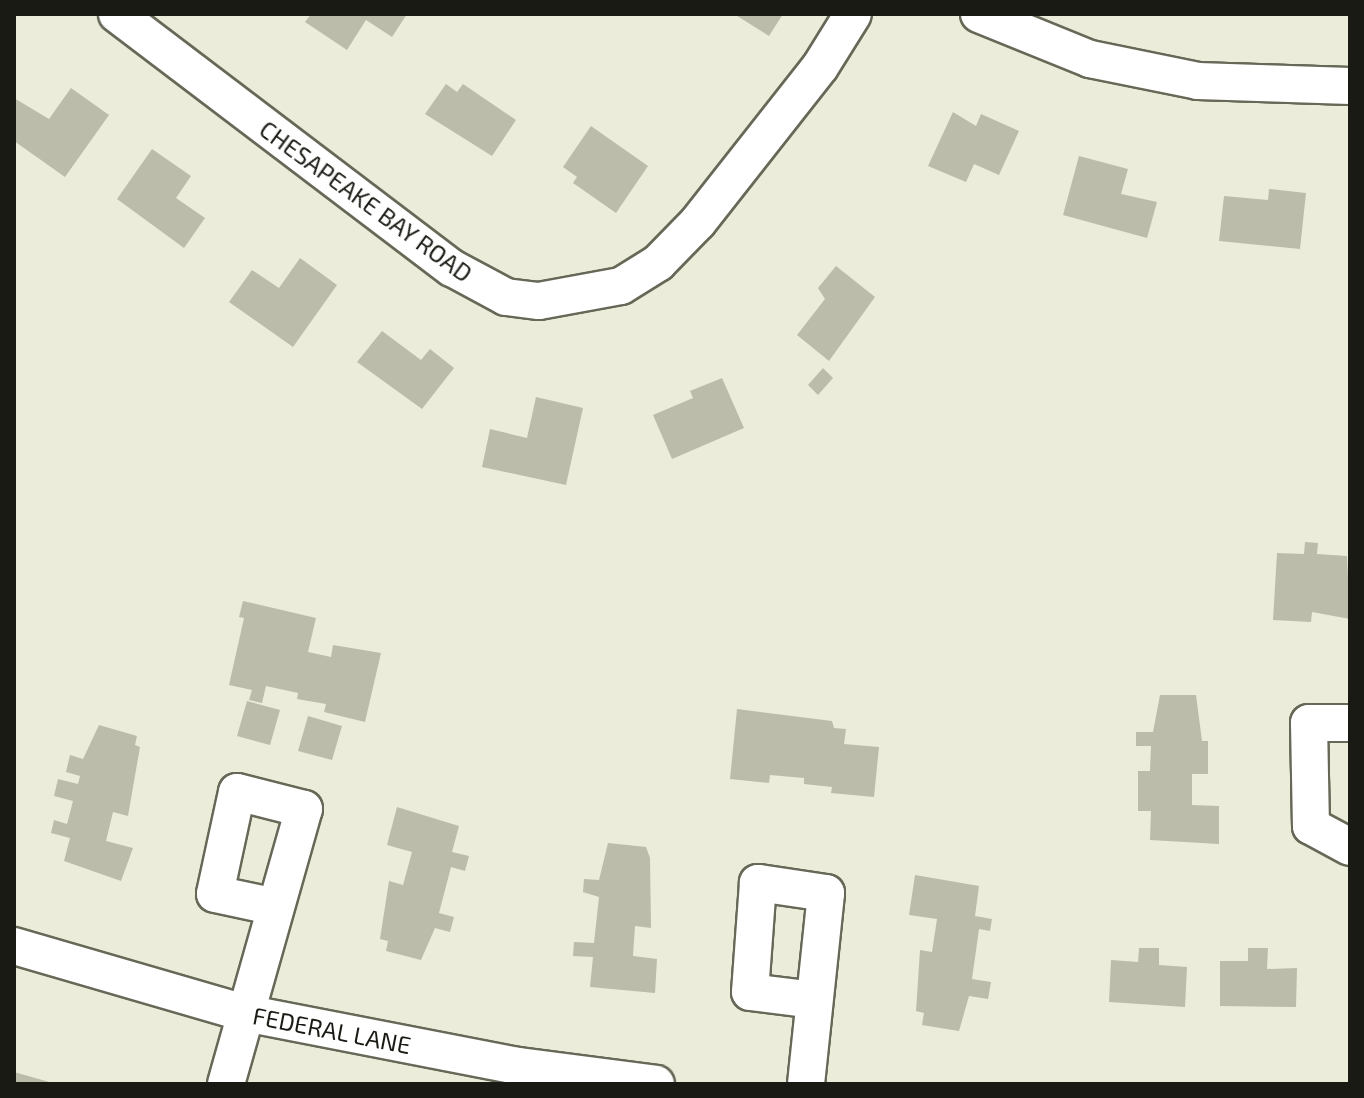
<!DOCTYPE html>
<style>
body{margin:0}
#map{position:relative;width:1364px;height:1098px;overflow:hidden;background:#ebedda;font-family:"Exo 2",sans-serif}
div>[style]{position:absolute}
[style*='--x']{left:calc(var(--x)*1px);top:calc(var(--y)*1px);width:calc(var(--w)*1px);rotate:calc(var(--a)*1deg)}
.building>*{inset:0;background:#bbbcaa}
.roads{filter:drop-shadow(2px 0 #676857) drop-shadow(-2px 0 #676857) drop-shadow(0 2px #676857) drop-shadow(0 -2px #676857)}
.minor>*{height:36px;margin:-18px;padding:0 18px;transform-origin:18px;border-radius:18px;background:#fff}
span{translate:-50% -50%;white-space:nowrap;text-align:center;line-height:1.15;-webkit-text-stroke:6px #fff;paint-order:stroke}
.street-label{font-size:24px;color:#1a1a14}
.frame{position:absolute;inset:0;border:16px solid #1a1a14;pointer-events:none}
</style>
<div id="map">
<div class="building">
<div style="clip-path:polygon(311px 14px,407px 14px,392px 37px,366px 20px,347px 50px,305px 22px)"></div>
<div style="clip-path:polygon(734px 14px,783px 14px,769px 36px)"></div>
<div style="clip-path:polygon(446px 84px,457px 92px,463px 84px,516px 120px,492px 156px,425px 114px)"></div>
<div style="clip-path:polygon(71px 88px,109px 115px,65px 177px,14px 141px,14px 98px,49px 119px)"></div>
<div style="clip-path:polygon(953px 112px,976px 126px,981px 114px,1019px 131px,999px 175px,974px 164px,966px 182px,928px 166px)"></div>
<div style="clip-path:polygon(591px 126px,648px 166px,616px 213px,573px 183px,577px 177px,563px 167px)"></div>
<div style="clip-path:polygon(152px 149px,191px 176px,176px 198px,205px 218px,184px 248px,117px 199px)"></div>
<div style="clip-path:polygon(1079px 156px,1128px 169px,1121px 194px,1157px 202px,1147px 238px,1063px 215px)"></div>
<div style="clip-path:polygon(1269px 189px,1306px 193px,1300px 249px,1219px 241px,1224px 196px,1268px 200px)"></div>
<div style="clip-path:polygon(300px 258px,337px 285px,293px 347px,229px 302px,252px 270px,279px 288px)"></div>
<div style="clip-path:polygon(836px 266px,875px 297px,829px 361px,797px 335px,825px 299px,818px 288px)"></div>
<div style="clip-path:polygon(382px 331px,421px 360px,430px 349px,454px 368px,422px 409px,357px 362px)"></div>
<div style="clip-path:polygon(823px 368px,833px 378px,818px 395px,808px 385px)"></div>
<div style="clip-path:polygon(722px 378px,744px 428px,672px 459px,653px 415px,693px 398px,690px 391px)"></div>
<div style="clip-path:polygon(536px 397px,583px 408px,566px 485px,482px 467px,490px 429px,527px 438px)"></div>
<div style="clip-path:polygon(1305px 542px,1318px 543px,1317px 554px,1347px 556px,1350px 619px,1312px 612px,1311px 622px,1273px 620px,1277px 553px,1304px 554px)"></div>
<div style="clip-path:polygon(243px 601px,316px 618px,308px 652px,331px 657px,333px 645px,381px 653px,365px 722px,324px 712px,326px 704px,297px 699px,298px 693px,266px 686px,262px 703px,249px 700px,252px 690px,229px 685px,244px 618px,239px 617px)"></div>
<div style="clip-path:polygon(1160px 695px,1196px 695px,1202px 741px,1208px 741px,1208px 774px,1192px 774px,1192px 805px,1219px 806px,1219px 844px,1150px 840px,1151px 811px,1138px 811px,1138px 771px,1150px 771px,1151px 746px,1136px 746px,1136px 732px,1153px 732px)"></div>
<div style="clip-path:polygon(247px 701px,280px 710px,270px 745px,237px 736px)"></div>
<div style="clip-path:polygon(737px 709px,832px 721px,834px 728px,846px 729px,844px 744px,879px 747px,874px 797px,831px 793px,832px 787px,804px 784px,804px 778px,770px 775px,769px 783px,730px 779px)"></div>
<div style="clip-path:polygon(308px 716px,342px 726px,332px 760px,298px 751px)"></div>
<div style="clip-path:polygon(99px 725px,137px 736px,135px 745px,140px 747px,128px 816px,113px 812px,106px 841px,133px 848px,121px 881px,64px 861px,70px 838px,51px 833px,54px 820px,67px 824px,73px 801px,54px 796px,58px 779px,78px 784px,80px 776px,66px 772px,70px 755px,83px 759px)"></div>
<div style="clip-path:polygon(397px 807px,459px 826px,452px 852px,469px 856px,465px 871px,451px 867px,439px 913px,454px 917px,450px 932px,435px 928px,421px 960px,386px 951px,388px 941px,380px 939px,389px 881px,403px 885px,412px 852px,387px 845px)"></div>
<div style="clip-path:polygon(608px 843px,646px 847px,650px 858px,651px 928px,635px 926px,633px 956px,657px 959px,655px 993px,590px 987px,593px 957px,573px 956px,574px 942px,594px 943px,599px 897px,583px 892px,584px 879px,599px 880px)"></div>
<div style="clip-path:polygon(915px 875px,979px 886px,975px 916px,992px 919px,990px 931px,979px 929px,972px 979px,991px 982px,988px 999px,969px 996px,959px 1031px,922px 1025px,924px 1013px,916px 1011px,920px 950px,932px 952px,937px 919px,909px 915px)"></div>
<div style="clip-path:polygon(1139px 948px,1159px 948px,1159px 965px,1187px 967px,1185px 1007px,1109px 1002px,1111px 960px,1138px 962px)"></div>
<div style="clip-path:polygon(1248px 948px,1268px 948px,1267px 969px,1297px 968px,1296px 1007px,1220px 1006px,1220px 961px,1248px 961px)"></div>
<div style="clip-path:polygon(14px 1072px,53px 1083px,53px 1084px,14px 1084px)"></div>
</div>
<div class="roads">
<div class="minor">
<div style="--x:117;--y:14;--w:420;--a:37.2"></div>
<div style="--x:452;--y:268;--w:61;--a:28.2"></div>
<div style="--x:506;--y:297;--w:33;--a:7"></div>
<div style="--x:539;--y:301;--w:83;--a:-10.4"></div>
<div style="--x:621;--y:286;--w:44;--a:-31.9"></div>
<div style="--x:658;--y:263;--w:57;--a:-45.7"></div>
<div style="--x:698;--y:222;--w:197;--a:-51.8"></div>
<div style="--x:820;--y:67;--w:62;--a:-58.1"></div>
<div style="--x:979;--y:14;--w:120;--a:22.1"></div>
<div style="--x:1090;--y:59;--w:110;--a:11.5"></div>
<div style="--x:1198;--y:81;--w:152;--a:1.9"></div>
<div style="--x:1350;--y:723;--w:41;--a:180"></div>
<div style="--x:1309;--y:723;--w:103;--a:88.9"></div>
<div style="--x:1311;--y:826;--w:44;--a:28.3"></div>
<div style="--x:14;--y:946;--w:241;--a:16.2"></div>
<div style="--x:245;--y:1013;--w:278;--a:11"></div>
<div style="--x:518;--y:1066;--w:139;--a:7.4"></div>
<div style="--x:226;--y:1084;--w:286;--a:-74.2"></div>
<div style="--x:304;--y:809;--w:69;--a:-165.8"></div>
<div style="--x:237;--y:792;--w:104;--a:102.2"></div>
<div style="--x:215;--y:894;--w:62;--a:12"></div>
<div style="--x:806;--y:1084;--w:192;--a:-84"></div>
<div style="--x:826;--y:893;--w:69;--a:-171.6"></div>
<div style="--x:758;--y:883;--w:109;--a:94.2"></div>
<div style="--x:750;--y:992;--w:64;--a:7.1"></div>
</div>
</div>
<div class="street-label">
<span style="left:366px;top:201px;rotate:36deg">CHESAPEAKE BAY ROAD</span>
<span style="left:332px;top:1030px;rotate:11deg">FEDERAL LANE</span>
</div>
<div class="frame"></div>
</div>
